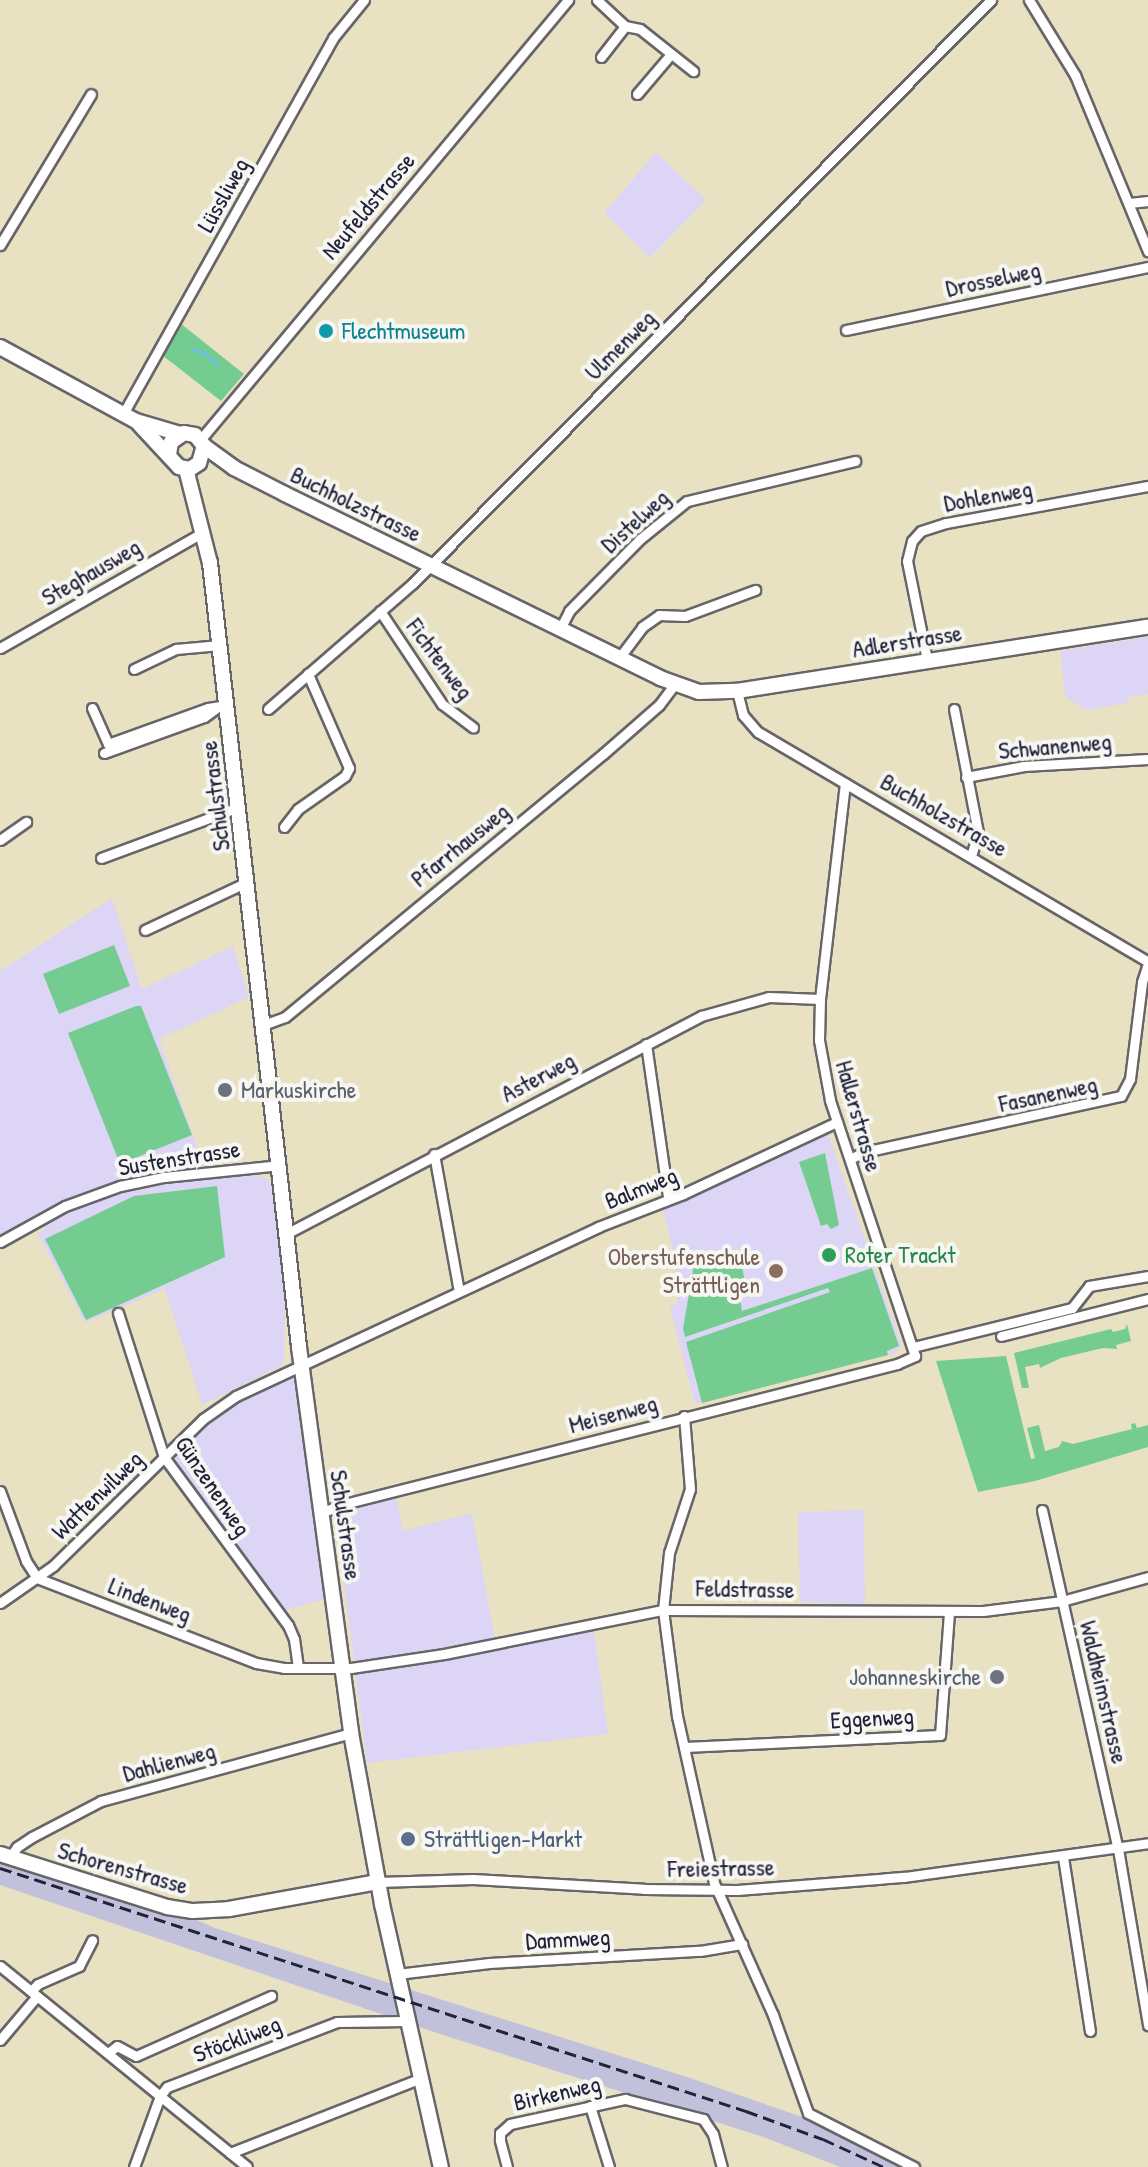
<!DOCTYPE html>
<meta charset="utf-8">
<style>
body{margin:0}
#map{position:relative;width:1148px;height:2167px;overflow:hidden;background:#e9e2c2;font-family:"Patrick Hand",sans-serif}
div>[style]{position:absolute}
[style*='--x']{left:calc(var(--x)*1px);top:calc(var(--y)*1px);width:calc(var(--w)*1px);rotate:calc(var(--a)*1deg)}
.built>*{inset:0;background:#dcd5f6}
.industrial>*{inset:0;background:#c2c1dc}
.green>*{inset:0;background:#74cc91}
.stream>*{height:3px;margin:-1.5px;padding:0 1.5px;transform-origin:1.5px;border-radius:1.5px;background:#68c0e5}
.roads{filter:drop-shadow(2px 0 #68656a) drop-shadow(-2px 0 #68656a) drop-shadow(0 2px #68656a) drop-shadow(0 -2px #68656a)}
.street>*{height:9px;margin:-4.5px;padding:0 4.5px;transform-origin:4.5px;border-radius:4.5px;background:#fff}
.secondary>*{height:14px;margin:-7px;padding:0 7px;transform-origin:7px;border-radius:7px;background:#fff}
.rail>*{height:3px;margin-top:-1.5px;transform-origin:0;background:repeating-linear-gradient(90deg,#22223b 0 12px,transparent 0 18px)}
.dots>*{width:22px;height:22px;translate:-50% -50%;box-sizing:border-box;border:4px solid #f6f6f2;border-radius:50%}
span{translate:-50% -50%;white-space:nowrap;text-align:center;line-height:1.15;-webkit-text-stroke:8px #f6f6f2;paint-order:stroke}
.street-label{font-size:24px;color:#22223b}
.culture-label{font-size:24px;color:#0d838f}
.left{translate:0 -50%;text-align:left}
.worship-label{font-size:24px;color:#5b616d}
.right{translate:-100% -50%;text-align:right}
.leisure-label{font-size:24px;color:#27864d}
.education-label{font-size:24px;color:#785e54}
.service-label{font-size:24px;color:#4e5e75}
</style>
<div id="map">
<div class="built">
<div style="clip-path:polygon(656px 152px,706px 200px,650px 258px,604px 213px)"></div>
<div style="clip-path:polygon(1148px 637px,1148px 694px,1128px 697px,1128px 703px,1085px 710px,1065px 696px,1060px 651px)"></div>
<div style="clip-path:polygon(112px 898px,142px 989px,233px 946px,249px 997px,159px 1039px,206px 1172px,109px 1189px,0 1242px,0 971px)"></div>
<div style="clip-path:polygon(824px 1133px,828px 1133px,902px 1346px,893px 1354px,695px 1404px,670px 1306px,677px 1304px,675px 1259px,662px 1207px)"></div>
<div style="clip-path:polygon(250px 1173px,267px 1179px,275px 1195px,285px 1306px,284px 1360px,281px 1366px,202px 1405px,165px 1289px,85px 1323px,38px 1234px,58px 1216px,82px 1204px,143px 1185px)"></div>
<div style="clip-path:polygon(295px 1377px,324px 1599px,279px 1612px,164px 1457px,215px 1408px)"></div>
<div style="clip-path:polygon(397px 1498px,403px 1531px,472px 1513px,496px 1645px,593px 1624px,608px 1734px,367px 1763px,336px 1521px,344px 1512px)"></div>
<div style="clip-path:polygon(864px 1510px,865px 1604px,800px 1602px,798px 1512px)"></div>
</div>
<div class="industrial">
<div style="clip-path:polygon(0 1854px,167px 1907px,215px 1928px,687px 2077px,805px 2118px,906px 2167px,840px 2167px,766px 2138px,443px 2035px,0 1885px)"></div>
</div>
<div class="green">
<div style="clip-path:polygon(180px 323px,244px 374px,221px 401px,162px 355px)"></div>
<div style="clip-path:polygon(114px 945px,130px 986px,59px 1014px,43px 974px)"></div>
<div style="clip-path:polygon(136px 1006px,141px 1006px,192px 1135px,120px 1164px,68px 1033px)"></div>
<div style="clip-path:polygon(825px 1153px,839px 1225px,831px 1229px,827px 1224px,821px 1226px,799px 1162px)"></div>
<div style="clip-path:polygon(217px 1186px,225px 1257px,86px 1320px,45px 1239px,134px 1196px)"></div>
<div style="clip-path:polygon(730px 1252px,739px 1255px,748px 1293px,740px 1296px,742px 1311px,872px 1268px,899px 1346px,887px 1351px,888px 1355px,702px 1403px,686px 1342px,830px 1292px,828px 1288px,685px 1337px,683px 1329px,694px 1264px)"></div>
<div style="clip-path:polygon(1127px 1324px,1131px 1341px,1116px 1345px,1117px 1349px,1103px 1348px,1061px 1358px,1040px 1368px,1039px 1364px,1025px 1367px,1029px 1388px,1022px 1388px,1014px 1353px,1111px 1329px,1113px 1332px,1125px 1329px)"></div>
<div style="clip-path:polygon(1006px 1356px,1031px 1459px,1035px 1458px,1027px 1428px,1039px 1425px,1045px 1451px,1059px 1447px,1062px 1441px,1073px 1444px,1132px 1429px,1131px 1424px,1135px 1423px,1137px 1428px,1148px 1425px,1148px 1447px,1035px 1481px,978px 1492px,936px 1361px)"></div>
</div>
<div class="stream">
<div style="--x:192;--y:350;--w:11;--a:10"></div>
<div style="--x:203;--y:352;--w:19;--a:43"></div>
</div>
<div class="roads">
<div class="street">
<div style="--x:597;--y:0;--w:38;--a:43"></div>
<div style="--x:625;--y:26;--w:15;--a:11"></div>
<div style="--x:640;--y:29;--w:68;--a:38.4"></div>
<div style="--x:1029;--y:0;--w:88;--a:58.5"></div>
<div style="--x:1075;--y:75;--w:191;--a:67.5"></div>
<div style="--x:601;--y:57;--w:39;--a:-52"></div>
<div style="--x:637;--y:94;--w:52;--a:-49.6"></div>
<div style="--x:1129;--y:203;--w:19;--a:-6"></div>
<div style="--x:0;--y:245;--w:176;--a:-58.9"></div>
<div style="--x:846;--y:330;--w:309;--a:-11.8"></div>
<div style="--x:123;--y:414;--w:431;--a:-60.8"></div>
<div style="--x:333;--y:38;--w:49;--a:-50.8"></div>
<div style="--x:200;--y:440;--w:574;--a:-50.09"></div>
<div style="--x:380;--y:611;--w:112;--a:56.3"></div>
<div style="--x:442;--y:704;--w:39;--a:37"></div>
<div style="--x:560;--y:629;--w:20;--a:-63"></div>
<div style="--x:569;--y:611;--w:101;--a:-45.4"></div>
<div style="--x:640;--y:539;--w:60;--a:-39"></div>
<div style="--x:687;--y:501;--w:173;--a:-13.4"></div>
<div style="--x:0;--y:648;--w:234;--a:-29.7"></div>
<div style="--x:619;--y:658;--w:39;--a:-53"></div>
<div style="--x:642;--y:627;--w:21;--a:-35"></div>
<div style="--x:659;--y:615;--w:26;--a:2"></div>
<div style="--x:685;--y:616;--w:75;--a:-20.4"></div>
<div style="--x:927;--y:660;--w:101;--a:-101.4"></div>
<div style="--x:907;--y:561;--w:21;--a:-76"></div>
<div style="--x:912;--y:541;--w:13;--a:-48"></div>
<div style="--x:921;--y:531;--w:26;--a:-18"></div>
<div style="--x:946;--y:523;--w:205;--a:-10.4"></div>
<div style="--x:134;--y:669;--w:47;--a:-25.5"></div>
<div style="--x:176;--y:649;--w:44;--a:-5.2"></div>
<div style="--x:737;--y:691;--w:25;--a:76"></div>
<div style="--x:743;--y:715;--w:23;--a:49"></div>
<div style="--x:758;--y:732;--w:453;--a:30.5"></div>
<div style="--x:92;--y:708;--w:39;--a:66"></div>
<div style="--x:108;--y:744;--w:106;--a:-19.8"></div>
<div style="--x:208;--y:708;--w:19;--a:-9"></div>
<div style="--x:268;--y:709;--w:192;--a:-41"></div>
<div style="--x:413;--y:583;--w:821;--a:-45.25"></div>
<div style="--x:954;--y:709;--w:126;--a:79"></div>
<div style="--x:978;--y:833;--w:24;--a:107"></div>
<div style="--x:104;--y:753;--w:106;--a:-19.8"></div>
<div style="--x:204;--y:717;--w:14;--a:-36"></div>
<div style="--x:966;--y:777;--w:59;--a:-10.7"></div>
<div style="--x:1024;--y:766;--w:124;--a:-3.2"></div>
<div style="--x:284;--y:827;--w:23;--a:-52"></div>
<div style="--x:298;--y:809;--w:57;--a:-35.1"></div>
<div style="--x:345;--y:776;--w:9;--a:-63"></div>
<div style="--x:349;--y:768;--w:103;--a:-113.6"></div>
<div style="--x:0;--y:840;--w:32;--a:-35"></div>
<div style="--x:101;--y:858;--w:147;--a:-20.3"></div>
<div style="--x:145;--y:930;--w:113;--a:-25.2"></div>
<div style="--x:263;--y:1025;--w:23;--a:-20"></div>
<div style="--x:285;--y:1017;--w:413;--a:-39.6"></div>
<div style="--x:603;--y:754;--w:74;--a:-41.2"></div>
<div style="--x:659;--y:705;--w:25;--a:-53"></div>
<div style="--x:646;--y:1044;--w:155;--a:81.8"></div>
<div style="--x:434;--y:1154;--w:139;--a:79.7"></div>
<div style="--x:850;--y:1159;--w:16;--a:-27"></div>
<div style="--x:864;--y:1152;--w:263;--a:-12.3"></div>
<div style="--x:1121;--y:1096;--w:19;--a:-62"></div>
<div style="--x:1130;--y:1079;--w:98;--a:-82.9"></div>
<div style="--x:1142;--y:982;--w:19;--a:-72"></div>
<div style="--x:288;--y:1233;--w:467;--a:-27.7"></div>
<div style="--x:701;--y:1016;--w:71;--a:-15.6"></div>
<div style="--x:769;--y:997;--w:51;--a:2.2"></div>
<div style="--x:0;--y:1242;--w:74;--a:-29"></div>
<div style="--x:65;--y:1206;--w:59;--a:-20"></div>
<div style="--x:120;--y:1186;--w:45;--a:-11.6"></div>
<div style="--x:164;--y:1177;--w:117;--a:-5.9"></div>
<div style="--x:118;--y:1313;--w:151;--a:72.3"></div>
<div style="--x:164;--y:1457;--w:209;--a:53.6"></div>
<div style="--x:288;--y:1625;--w:15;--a:67"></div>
<div style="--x:294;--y:1639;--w:29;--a:82"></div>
<div style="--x:1001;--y:1336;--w:152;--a:-14.1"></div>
<div style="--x:913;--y:1347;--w:164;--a:-13.8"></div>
<div style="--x:1072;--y:1308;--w:28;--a:-52"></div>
<div style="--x:1089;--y:1286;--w:60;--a:-9.6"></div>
<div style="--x:684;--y:1416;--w:73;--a:85.3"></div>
<div style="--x:690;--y:1489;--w:67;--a:108.2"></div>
<div style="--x:669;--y:1553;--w:57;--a:96"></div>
<div style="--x:663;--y:1610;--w:107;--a:82.5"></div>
<div style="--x:677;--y:1716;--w:171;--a:77.5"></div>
<div style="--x:714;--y:1883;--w:145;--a:65.9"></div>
<div style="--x:773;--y:2015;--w:104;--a:70.3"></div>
<div style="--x:808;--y:2113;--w:119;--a:27"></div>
<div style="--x:0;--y:1491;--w:75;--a:69.6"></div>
<div style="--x:26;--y:1561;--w:20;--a:57"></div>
<div style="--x:37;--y:1578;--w:235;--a:21.2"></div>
<div style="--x:256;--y:1663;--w:28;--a:10"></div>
<div style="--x:284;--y:1668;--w:67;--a:0"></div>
<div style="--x:351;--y:1668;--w:94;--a:-8.6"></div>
<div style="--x:444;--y:1654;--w:223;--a:-11.4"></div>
<div style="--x:663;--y:1610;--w:320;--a:0.2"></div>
<div style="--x:983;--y:1611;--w:80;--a:-7.2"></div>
<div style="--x:1062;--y:1601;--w:89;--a:-15.6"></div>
<div style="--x:1042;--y:1510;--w:347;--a:77.4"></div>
<div style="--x:1118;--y:1849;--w:179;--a:80.3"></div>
<div style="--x:321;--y:1513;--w:21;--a:-23"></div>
<div style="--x:340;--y:1505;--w:575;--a:-14.21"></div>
<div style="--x:897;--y:1364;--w:20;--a:-24"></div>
<div style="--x:915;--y:1356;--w:270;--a:-108.4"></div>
<div style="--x:830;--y:1100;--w:61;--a:-100.4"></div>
<div style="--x:819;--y:1040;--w:41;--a:-88.6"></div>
<div style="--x:820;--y:999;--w:217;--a:-83.4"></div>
<div style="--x:0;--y:1603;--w:65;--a:-34.9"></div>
<div style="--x:53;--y:1566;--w:210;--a:-44.4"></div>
<div style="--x:203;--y:1419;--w:40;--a:-34.9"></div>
<div style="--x:236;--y:1396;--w:400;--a:-25"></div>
<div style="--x:598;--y:1227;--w:91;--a:-21.2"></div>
<div style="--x:683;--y:1194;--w:170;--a:-25.1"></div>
<div style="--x:684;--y:1747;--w:256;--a:-2.7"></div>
<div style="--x:940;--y:1735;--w:122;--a:-85.8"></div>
<div style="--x:10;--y:1857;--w:12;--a:-55"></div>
<div style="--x:17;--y:1847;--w:18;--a:-34"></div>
<div style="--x:32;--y:1837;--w:78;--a:-27.6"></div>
<div style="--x:101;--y:1801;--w:259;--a:-15.2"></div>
<div style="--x:1063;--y:1857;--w:176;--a:81.2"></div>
<div style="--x:378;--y:1882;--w:95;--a:-1.8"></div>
<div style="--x:473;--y:1879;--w:171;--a:3.3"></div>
<div style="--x:644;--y:1889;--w:93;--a:0.6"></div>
<div style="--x:737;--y:1890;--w:168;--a:-4.5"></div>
<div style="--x:904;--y:1877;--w:246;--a:-7.9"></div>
<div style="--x:0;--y:1966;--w:318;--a:39.1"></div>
<div style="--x:397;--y:1974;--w:93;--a:-6.8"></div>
<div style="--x:489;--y:1963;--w:211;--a:-3.3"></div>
<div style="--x:700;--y:1951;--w:43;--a:-9.5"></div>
<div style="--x:31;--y:1991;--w:10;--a:-45"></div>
<div style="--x:38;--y:1984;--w:45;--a:-23.7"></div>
<div style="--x:79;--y:1966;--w:29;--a:-63"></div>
<div style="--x:0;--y:2040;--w:57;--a:-49.9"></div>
<div style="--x:108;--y:2053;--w:11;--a:-38"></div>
<div style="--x:117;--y:2046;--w:21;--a:28"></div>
<div style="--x:136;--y:2056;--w:148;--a:-24"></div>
<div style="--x:590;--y:2106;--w:64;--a:72.7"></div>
<div style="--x:230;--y:2153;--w:203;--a:-21.4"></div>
<div style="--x:134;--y:2167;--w:76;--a:-69.9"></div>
<div style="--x:160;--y:2096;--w:11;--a:-52"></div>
<div style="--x:167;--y:2087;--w:182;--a:-20.9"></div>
<div style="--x:337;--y:2022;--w:70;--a:-0.8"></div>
<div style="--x:507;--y:2167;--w:28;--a:-105"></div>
<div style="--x:500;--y:2140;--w:7;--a:-90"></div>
<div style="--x:500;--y:2133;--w:13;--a:-42"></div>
<div style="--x:510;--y:2124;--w:118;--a:-12.3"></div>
<div style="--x:625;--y:2099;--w:81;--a:14.4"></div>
<div style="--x:703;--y:2119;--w:18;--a:56"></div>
<div style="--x:713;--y:2134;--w:34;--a:75"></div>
</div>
<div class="secondary">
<div style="--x:0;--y:347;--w:155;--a:28.6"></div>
<div style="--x:136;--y:421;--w:46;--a:16.5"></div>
<div style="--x:139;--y:424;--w:59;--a:47.1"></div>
<div style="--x:179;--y:467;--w:11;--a:10"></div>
<div style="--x:190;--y:469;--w:11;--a:-34"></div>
<div style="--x:199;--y:463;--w:18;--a:-74"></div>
<div style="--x:204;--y:446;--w:14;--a:-129"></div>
<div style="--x:195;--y:435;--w:11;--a:-170"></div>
<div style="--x:184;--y:433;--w:16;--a:145"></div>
<div style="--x:171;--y:442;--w:12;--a:99"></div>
<div style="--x:204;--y:446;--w:37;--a:36"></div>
<div style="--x:234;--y:468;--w:57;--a:27"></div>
<div style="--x:285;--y:494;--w:418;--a:26.1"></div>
<div style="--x:660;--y:678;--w:41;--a:19.7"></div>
<div style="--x:699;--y:692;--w:38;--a:-2"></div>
<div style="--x:737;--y:691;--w:416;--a:-8.9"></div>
<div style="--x:186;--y:469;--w:97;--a:75.7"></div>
<div style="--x:210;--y:563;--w:789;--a:83.52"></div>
<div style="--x:299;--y:1347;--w:389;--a:82.3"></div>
<div style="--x:351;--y:1733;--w:174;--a:79.7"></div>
<div style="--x:382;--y:1904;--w:270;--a:77.4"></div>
<div style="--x:0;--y:1854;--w:175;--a:17.6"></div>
<div style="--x:167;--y:1907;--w:26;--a:9"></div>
<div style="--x:193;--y:1911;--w:36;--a:-3"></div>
<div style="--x:229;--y:1909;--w:151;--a:-10.3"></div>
</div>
</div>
<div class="rail">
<div style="--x:0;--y:1868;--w:785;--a:18.04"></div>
<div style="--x:746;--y:2111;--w:82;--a:20"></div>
<div style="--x:823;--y:2139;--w:67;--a:24.7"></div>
</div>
<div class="dots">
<div style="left:326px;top:331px;background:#0f9aa8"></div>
<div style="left:225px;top:1090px;background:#6b7280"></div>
<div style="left:829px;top:1255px;background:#2e9e5b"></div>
<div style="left:776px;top:1271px;background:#8d6e63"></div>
<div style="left:997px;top:1677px;background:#6b7280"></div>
<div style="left:408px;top:1839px;background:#5c6f8a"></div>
</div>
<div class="street-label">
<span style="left:223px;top:195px;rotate:-61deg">Lüssliweg</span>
<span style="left:368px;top:206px;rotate:-50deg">Neufeldstrasse</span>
<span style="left:993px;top:279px;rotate:-12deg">Drosselweg</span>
<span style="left:620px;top:345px;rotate:-45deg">Ulmenweg</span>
<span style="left:988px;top:496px;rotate:-10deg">Dohlenweg</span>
<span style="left:356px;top:504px;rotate:26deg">Buchholzstrasse</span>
<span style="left:635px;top:521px;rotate:-42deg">Distelweg</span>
<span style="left:91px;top:572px;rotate:-30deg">Steghausweg</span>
<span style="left:907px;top:641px;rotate:-9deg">Adlerstrasse</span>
<span style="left:440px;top:659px;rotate:53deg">Fichtenweg</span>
<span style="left:1055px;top:746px;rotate:-5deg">Schwanenweg</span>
<span style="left:215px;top:796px;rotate:-97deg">Schulstrasse</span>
<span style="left:944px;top:815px;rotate:30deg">Buchholzstrasse</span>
<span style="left:460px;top:845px;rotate:-39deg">Pfarrhausweg</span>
<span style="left:538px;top:1077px;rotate:-28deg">Asterweg</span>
<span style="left:1048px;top:1094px;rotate:-12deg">Fasanenweg</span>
<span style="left:859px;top:1116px;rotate:74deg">Hallerstrasse</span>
<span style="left:179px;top:1158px;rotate:-9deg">Sustenstrasse</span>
<span style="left:641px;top:1188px;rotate:-22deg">Balmweg</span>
<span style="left:613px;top:1414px;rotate:-15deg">Meisenweg</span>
<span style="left:213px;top:1486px;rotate:56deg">Günzenenweg</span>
<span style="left:97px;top:1495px;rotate:-44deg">Wattenwilweg</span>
<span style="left:346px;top:1525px;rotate:82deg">Schulstrasse</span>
<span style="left:745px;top:1589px;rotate:1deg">Feldstrasse</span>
<span style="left:150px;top:1600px;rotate:21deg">Lindenweg</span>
<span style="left:1104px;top:1692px;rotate:77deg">Waldheimstrasse</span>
<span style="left:872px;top:1718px;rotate:-3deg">Eggenweg</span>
<span style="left:169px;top:1762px;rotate:-15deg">Dahlienweg</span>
<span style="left:123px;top:1868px;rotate:16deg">Schorenstrasse</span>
<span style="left:721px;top:1868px;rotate:-1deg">Freiestrasse</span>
<span style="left:568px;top:1939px;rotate:-3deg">Dammweg</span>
<span style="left:237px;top:2039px;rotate:-21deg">Stöckliweg</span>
<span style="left:557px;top:2093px;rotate:-13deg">Birkenweg</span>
</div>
<div class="culture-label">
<span class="left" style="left:342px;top:331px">Flechtmuseum</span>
</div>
<div class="worship-label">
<span class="left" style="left:241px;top:1090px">Markuskirche</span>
<span class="right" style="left:981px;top:1677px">Johanneskirche</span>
</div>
<div class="leisure-label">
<span class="left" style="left:845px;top:1255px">Roter Trackt</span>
</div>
<div class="education-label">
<span class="right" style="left:760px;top:1271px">Oberstufenschule<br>Strättligen</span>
</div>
<div class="service-label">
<span class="left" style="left:424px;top:1839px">Strättligen-Markt</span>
</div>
</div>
